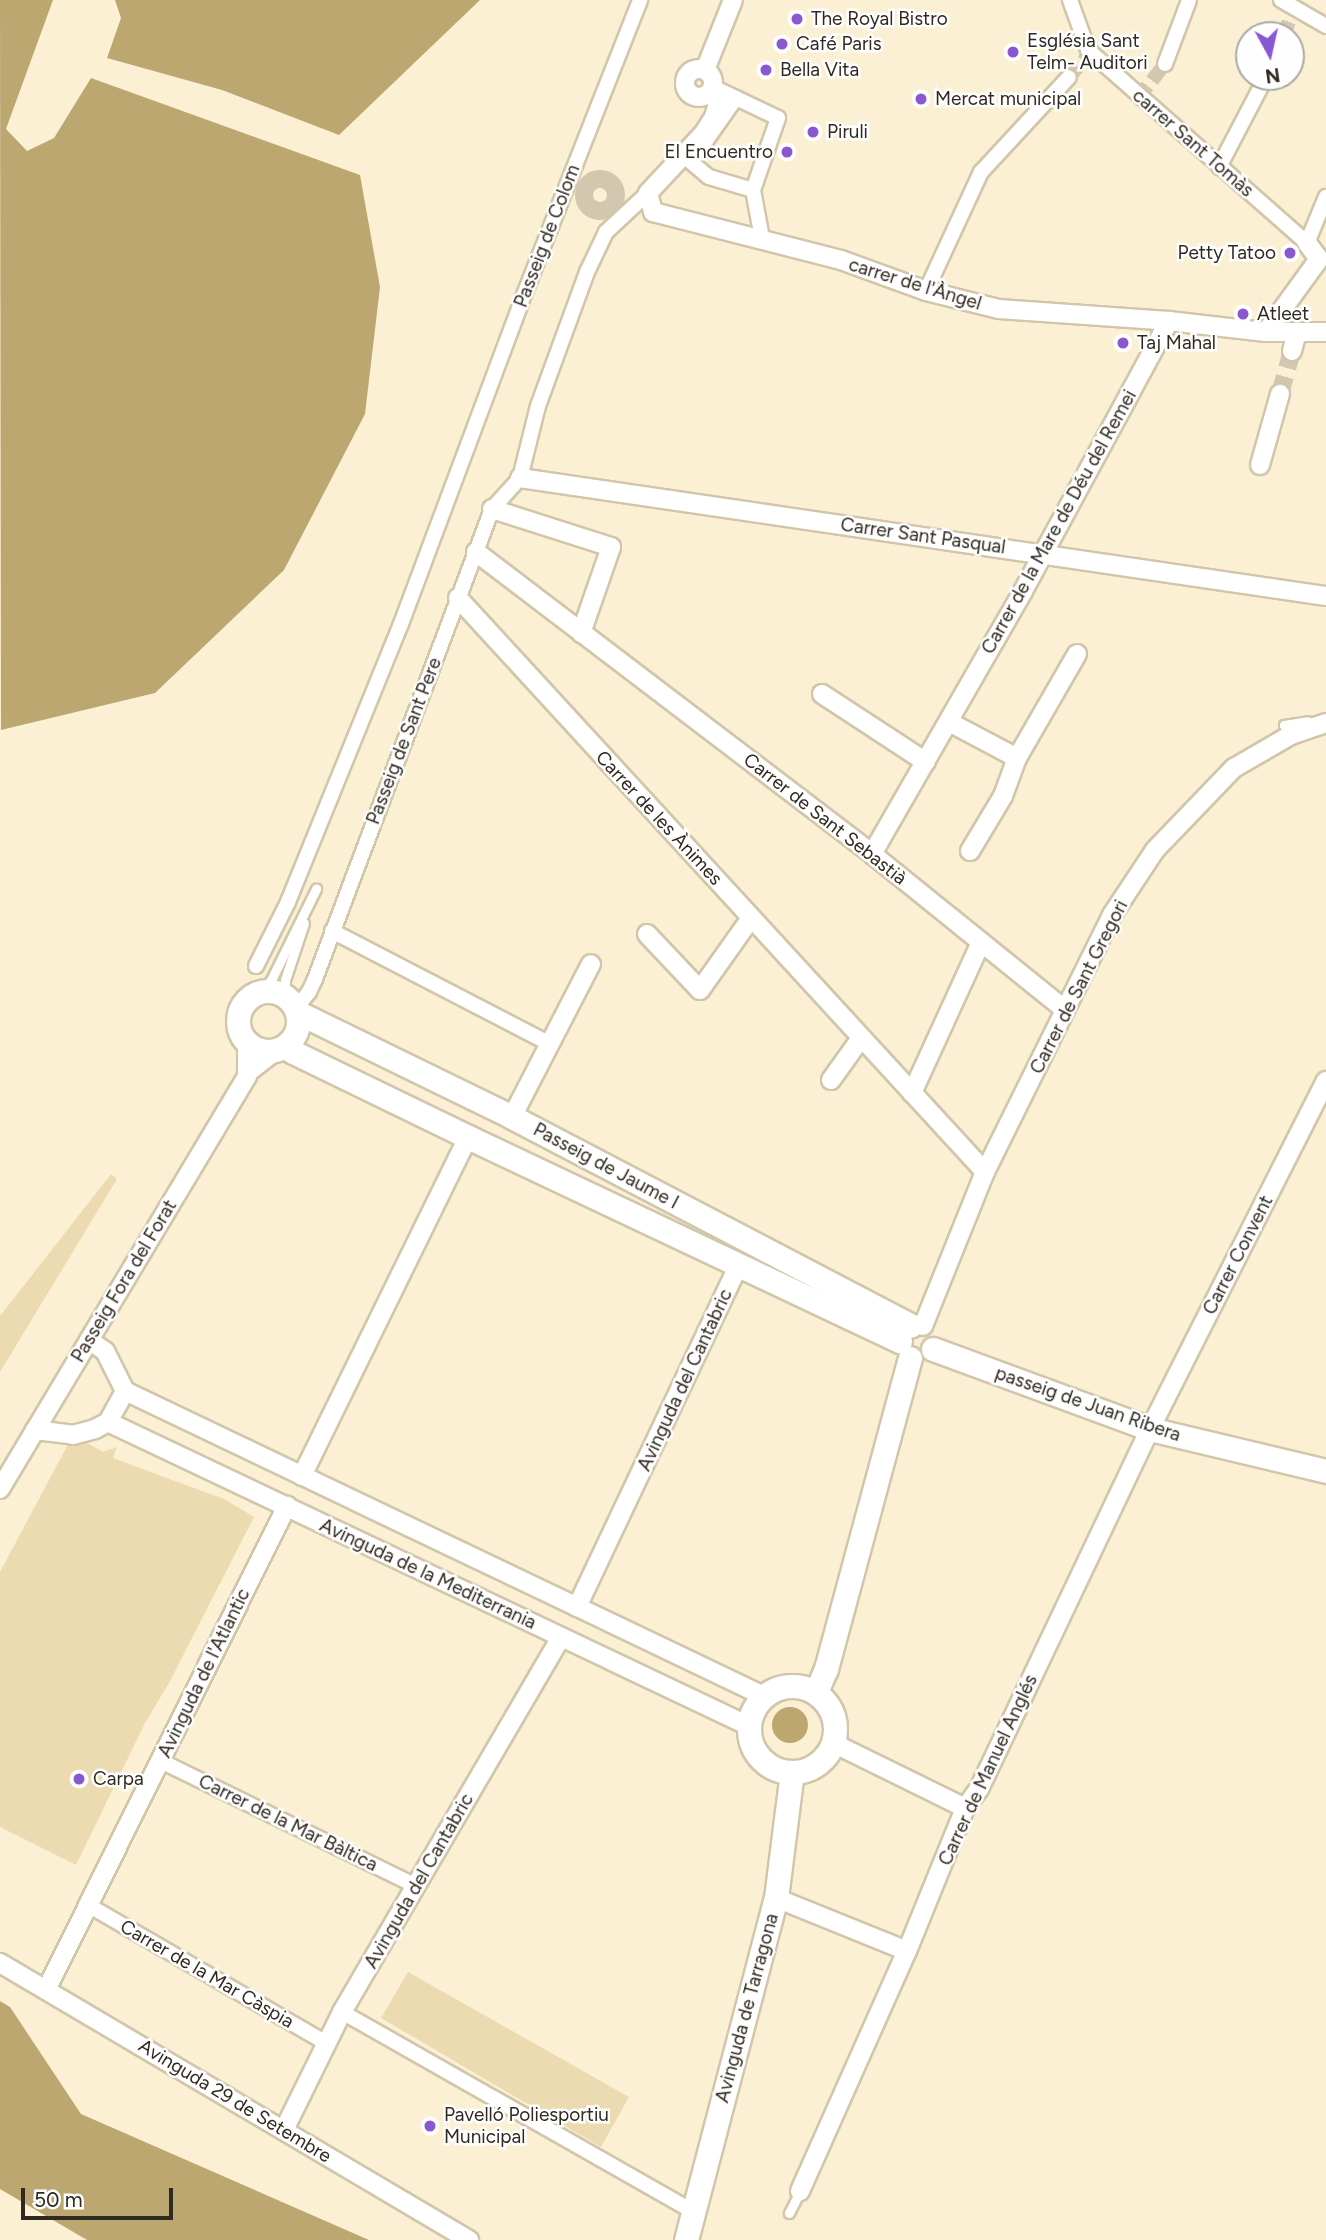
<!DOCTYPE html>
<meta charset="utf-8">
<style>
body{margin:0}
#map{position:relative;width:1326px;height:2240px;overflow:hidden;background:#fbf0d3;font-family:Figtree,sans-serif}
div>[style]{position:absolute}
[style*='--x']{left:calc(var(--x)*1px);top:calc(var(--y)*1px);width:calc(var(--w)*1px);rotate:calc(var(--a)*1deg)}
.green>*{inset:0;background:#ecdbb1}
.water>*{inset:0;background:#bca771}
.round{border-radius:50%}
.pedestrian-tunnel>*{height:14px;margin-top:-7px;transform-origin:0;background:repeating-linear-gradient(90deg,#d2c8af 0 14px,transparent 0 21px)}
.minor-tunnel>*{height:18px;margin-top:-9px;transform-origin:0;background:repeating-linear-gradient(90deg,#d2c8af 0 18px,transparent 0 27px)}
.minor-tunnel>.ring{margin:-9px;padding:0;box-sizing:content-box;background:none;border:18px solid #d2c8af;border-radius:50%}
.roads{filter:drop-shadow(2px 0 #d1c6aa) drop-shadow(-2px 0 #d1c6aa) drop-shadow(0 2px #d1c6aa) drop-shadow(0 -2px #d1c6aa)}
.service>*{height:9px;margin:-4.5px;padding:0 4.5px;transform-origin:4.5px;border-radius:4.5px;background:#fff}
.pedestrian>*{height:14px;margin:-7px;padding:0 7px;transform-origin:7px;border-radius:7px;background:#fff}
.minor>*{height:18px;margin:-9px;padding:0 9px;transform-origin:9px;border-radius:9px;background:#fff}
.minor>.ring{margin:-9px;padding:0;box-sizing:content-box;background:none;border:18px solid #fff;border-radius:50%}
.tertiary>*{height:23px;margin:-11.5px;padding:0 11.5px;transform-origin:11.5px;border-radius:11.5px;background:#fff}
.tertiary>.ring{margin:-11.5px;padding:0;box-sizing:content-box;background:none;border:23px solid #fff;border-radius:50%}
.dots>*{width:19px;height:19px;translate:-50% -50%;box-sizing:border-box;border:4px solid #fefefe;border-radius:50%}
span{translate:-50% -50%;white-space:nowrap;text-align:center;line-height:1.15;-webkit-text-stroke:5px #fefefe;paint-order:stroke}
.poi-label{font-size:19px;color:#2f2a20}
.left{translate:0 -50%;text-align:left}
.right{translate:-100% -50%;text-align:right}
.street-label{font-size:19px;color:#2f2a20}
.north{position:absolute;left:1235px;top:21px;width:70px;height:70px;box-sizing:border-box;background:#fefefe;border:2px solid #aba9a5;border-radius:50%;rotate:172deg;font-size:19px;font-weight:700;line-height:28px;text-align:center;color:#2f2a20}
.north::after{content:'';display:block;margin:auto;width:24px;height:32px;background:#8858d1;clip-path:polygon(50% 0,100% 100%,50% 72%,0 100%)}
.scale{position:absolute;left:21px;top:2188px;width:152px;height:32px;box-sizing:border-box;border:4px solid #2f2a20;border-top:0;padding-left:9px;font-size:21px;line-height:24px;white-space:nowrap;color:#2f2a20;-webkit-text-stroke:5px #fefefe;paint-order:stroke}
</style>
<div id="map">
<div class="green">
<div style="clip-path:polygon(111px 1174px,117px 1179px,0 1372px,0 1316px)"></div>
<div style="clip-path:polygon(73px 1435px,103px 1452px,117px 1447px,113px 1458px,118px 1460px,224px 1499px,254px 1517px,169px 1683px,145px 1723px,76px 1865px,0 1827px,0 1572px)"></div>
<div style="clip-path:polygon(408px 1972px,629px 2097px,601px 2147px,381px 2018px)"></div>
</div>
<div class="water">
<div style="clip-path:polygon(0 0,53px 0,6px 129px,27px 151px,54px 138px,91px 78px,360px 175px,380px 287px,365px 414px,284px 570px,155px 693px,1px 730px)"></div>
<div style="clip-path:polygon(115px 0,480px 0,339px 135px,222px 90px,107px 58px,121px 18px)"></div>
<div class="round" style="left:772px;top:1707px;width:36px;height:36px"></div>
<div style="clip-path:polygon(0 2001px,10px 2007px,81px 2114px,369px 2240px,87px 2240px,0 2189px)"></div>
</div>
<div class="pedestrian-tunnel">
<div style="--x:1284;--y:35;--w:30;--a:-70"></div>
<div style="--x:1069;--y:77;--w:24;--a:-48"></div>
<div style="--x:1139;--y:97;--w:42;--a:-51.8"></div>
</div>
<div class="minor-tunnel">
<div class="ring" style="left:584px;top:179px;width:14px;height:14px"></div>
<div style="--x:1280;--y:394;--w:45;--a:-74.4"></div>
</div>
<div class="roads">
<div class="service">
<div style="--x:1291;--y:735;--w:12;--a:-125"></div>
<div style="--x:1284;--y:725;--w:24;--a:-9"></div>
<div style="--x:260;--y:992;--w:16;--a:-47"></div>
<div style="--x:271;--y:980;--w:102;--a:-63.7"></div>
<div style="--x:285;--y:996;--w:16;--a:-90"></div>
<div style="--x:285;--y:980;--w:60;--a:-71.6"></div>
<div style="--x:789;--y:2213;--w:25;--a:-63"></div>
</div>
<div class="pedestrian">
<div style="--x:1070;--y:0;--w:53;--a:70.2"></div>
<div style="--x:1088;--y:50;--w:292;--a:41.4"></div>
<div style="--x:1307;--y:243;--w:50;--a:-67.6"></div>
<div style="--x:1281;--y:0;--w:52;--a:30"></div>
<div style="--x:1165;--y:64;--w:68;--a:-69.4"></div>
<div style="--x:713;--y:87;--w:72;--a:25.5"></div>
<div style="--x:778;--y:118;--w:76;--a:109.1"></div>
<div style="--x:753;--y:190;--w:49;--a:79.4"></div>
<div style="--x:736;--y:98;--w:78;--a:125.1"></div>
<div style="--x:691;--y:162;--w:23;--a:40"></div>
<div style="--x:709;--y:177;--w:46;--a:16.5"></div>
<div style="--x:1219;--y:167;--w:102;--a:-62.4"></div>
<div style="--x:926;--y:291;--w:131;--a:-65.2"></div>
<div style="--x:981;--y:172;--w:129;--a:-47.2"></div>
<div style="--x:332;--y:931;--w:243;--a:27.4"></div>
<div style="--x:256;--y:966;--w:72;--a:-63.4"></div>
<div style="--x:288;--y:902;--w:300;--a:-67.9"></div>
<div style="--x:401;--y:624;--w:340;--a:-69.5"></div>
<div style="--x:520;--y:305;--w:328;--a:-68.5"></div>
<div style="--x:296;--y:1008;--w:21;--a:-51"></div>
<div style="--x:309;--y:992;--w:14;--a:-65"></div>
<div style="--x:315;--y:979;--w:502;--a:-69.36"></div>
<div style="--x:492;--y:509;--w:42;--a:-47.9"></div>
<div style="--x:520;--y:478;--w:74;--a:-76"></div>
<div style="--x:538;--y:406;--w:143;--a:-69.9"></div>
<div style="--x:587;--y:272;--w:44;--a:-64.6"></div>
<div style="--x:606;--y:232;--w:57;--a:-42.9"></div>
<div style="--x:161;--y:1761;--w:284;--a:26.1"></div>
<div style="--x:88;--y:1905;--w:275;--a:30.1"></div>
<div style="--x:342;--y:2012;--w:403;--a:29.6"></div>
</div>
<div class="minor">
<div class="ring" style="left:685px;top:69px;width:10px;height:10px"></div>
<div style="--x:705;--y:70;--w:75;--a:-68.2"></div>
<div style="--x:711;--y:91;--w:14;--a:60"></div>
<div style="--x:718;--y:103;--w:15;--a:106"></div>
<div style="--x:714;--y:117;--w:19;--a:122"></div>
<div style="--x:704;--y:133;--w:82;--a:133"></div>
<div style="--x:648;--y:193;--w:20;--a:75"></div>
<div style="--x:653;--y:212;--w:194;--a:14.3"></div>
<div style="--x:841;--y:260;--w:90;--a:20"></div>
<div style="--x:926;--y:291;--w:75;--a:13.9"></div>
<div style="--x:999;--y:309;--w:170;--a:4"></div>
<div style="--x:1169;--y:321;--w:98;--a:6.5"></div>
<div style="--x:1307;--y:243;--w:20;--a:53"></div>
<div style="--x:1319;--y:259;--w:90;--a:126"></div>
<div style="--x:1266;--y:332;--w:60;--a:0"></div>
<div style="--x:1292;--y:351;--w:20;--a:-75"></div>
<div style="--x:1260;--y:465;--w:74;--a:-74.3"></div>
<div style="--x:520;--y:478;--w:815;--a:8.33"></div>
<div style="--x:492;--y:509;--w:125;--a:17.7"></div>
<div style="--x:611;--y:547;--w:91;--a:109.2"></div>
<div style="--x:476;--y:552;--w:498;--a:37.3"></div>
<div style="--x:872;--y:854;--w:248;--a:38.9"></div>
<div style="--x:458;--y:598;--w:779;--a:47.44"></div>
<div style="--x:822;--y:694;--w:124;--a:33.2"></div>
<div style="--x:949;--y:722;--w:77;--a:27.9"></div>
<div style="--x:970;--y:851;--w:64;--a:-59"></div>
<div style="--x:1003;--y:796;--w:40;--a:-69.8"></div>
<div style="--x:1017;--y:758;--w:120;--a:-60"></div>
<div style="--x:872;--y:854;--w:303;--a:-60.1"></div>
<div style="--x:1023;--y:591;--w:307;--a:-61.6"></div>
<div style="--x:647;--y:934;--w:77;--a:46.6"></div>
<div style="--x:700;--y:990;--w:88;--a:-54.7"></div>
<div style="--x:247;--y:1073;--w:37;--a:-38"></div>
<div style="--x:831;--y:1080;--w:52;--a:-54.5"></div>
<div style="--x:912;--y:1093;--w:166;--a:-65.4"></div>
<div style="--x:512;--y:1117;--w:172;--a:-62.7"></div>
<div style="--x:923;--y:1326;--w:166;--a:-68.1"></div>
<div style="--x:985;--y:1172;--w:287;--a:-63.7"></div>
<div style="--x:1112;--y:915;--w:78;--a:-56.5"></div>
<div style="--x:1155;--y:850;--w:114;--a:-46.1"></div>
<div style="--x:1234;--y:768;--w:66;--a:-30.1"></div>
<div style="--x:1291;--y:735;--w:37;--a:-19"></div>
<div style="--x:89;--y:1340;--w:19;--a:35"></div>
<div style="--x:105;--y:1351;--w:45;--a:63.4"></div>
<div style="--x:125;--y:1391;--w:708;--a:25.52"></div>
<div style="--x:108;--y:1422;--w:709;--a:25.37"></div>
<div style="--x:35;--y:1430;--w:38;--a:7"></div>
<div style="--x:73;--y:1435;--w:23;--a:-15"></div>
<div style="--x:95;--y:1429;--w:15;--a:-28"></div>
<div style="--x:108;--y:1422;--w:35;--a:-61"></div>
<div style="--x:302;--y:1476;--w:377;--a:-63.9"></div>
<div style="--x:0;--y:1489;--w:481;--a:-59.1"></div>
<div style="--x:247;--y:1076;--w:33;--a:-90"></div>
<div style="--x:577;--y:1607;--w:377;--a:-64.7"></div>
<div style="--x:833;--y:1743;--w:147;--a:26.2"></div>
<div style="--x:776;--y:1898;--w:141;--a:22"></div>
<div style="--x:0;--y:1963;--w:545;--a:30.57"></div>
<div style="--x:46;--y:1990;--w:541;--a:-63.53"></div>
<div style="--x:284;--y:2130;--w:131;--a:-63.8"></div>
<div style="--x:342;--y:2012;--w:434;--a:-59.7"></div>
<div style="--x:800;--y:2191;--w:263;--a:-66"></div>
<div style="--x:907;--y:1951;--w:154;--a:-67.9"></div>
<div style="--x:965;--y:1808;--w:24;--a:-54"></div>
<div style="--x:979;--y:1789;--w:399;--a:-64.6"></div>
<div style="--x:1150;--y:1429;--w:390;--a:-63.2"></div>
</div>
<div class="tertiary">
<div class="ring" style="left:238px;top:991px;width:37px;height:37px"></div>
<div style="--x:297;--y:1012;--w:239;--a:26"></div>
<div style="--x:512;--y:1117;--w:450;--a:27.6"></div>
<div style="--x:286;--y:1046;--w:9;--a:41"></div>
<div style="--x:293;--y:1052;--w:195;--a:25.9"></div>
<div style="--x:468;--y:1137;--w:478;--a:25.3"></div>
<div style="--x:933;--y:1349;--w:231;--a:20.2"></div>
<div style="--x:1150;--y:1429;--w:181;--a:13.4"></div>
<div class="ring" style="left:749px;top:1686px;width:63px;height:63px"></div>
<div style="--x:816;--y:1692;--w:25;--a:-67"></div>
<div style="--x:826;--y:1669;--w:322;--a:-74.9"></div>
<div style="--x:686;--y:2240;--w:354;--a:-75.3"></div>
<div style="--x:776;--y:1898;--w:127;--a:-82.8"></div>
</div>
</div>
<div class="dots">
<div style="left:797px;top:19px;background:#8858d1"></div>
<div style="left:782px;top:44px;background:#8858d1"></div>
<div style="left:1013px;top:52px;background:#8858d1"></div>
<div style="left:766px;top:70px;background:#8858d1"></div>
<div style="left:921px;top:99px;background:#8858d1"></div>
<div style="left:813px;top:132px;background:#8858d1"></div>
<div style="left:787px;top:152px;background:#8858d1"></div>
<div style="left:1290px;top:253px;background:#8858d1"></div>
<div style="left:1243px;top:314px;background:#8858d1"></div>
<div style="left:1123px;top:343px;background:#8858d1"></div>
<div style="left:79px;top:1779px;background:#8858d1"></div>
<div style="left:430px;top:2126px;background:#8858d1"></div>
</div>
<div class="poi-label">
<span class="left" style="left:811px;top:19px">The Royal Bistro</span>
<span class="left" style="left:1027px;top:52px">Església Sant<br>Telm- Auditori</span>
<span class="left" style="left:796px;top:44px">Café Paris</span>
<span class="left" style="left:780px;top:70px">Bella Vita</span>
<span class="left" style="left:935px;top:99px">Mercat municipal</span>
<span class="left" style="left:827px;top:132px">Piruli</span>
<span class="right" style="left:773px;top:152px">El Encuentro</span>
<span class="right" style="left:1276px;top:253px">Petty Tatoo</span>
<span class="left" style="left:1257px;top:314px">Atleet</span>
<span class="left" style="left:1137px;top:343px">Taj Mahal</span>
<span class="left" style="left:93px;top:1779px">Carpa</span>
<span class="left" style="left:444px;top:2126px">Pavelló Poliesportiu<br>Municipal</span>
</div>
<div class="street-label">
<span style="left:1193px;top:143px;rotate:41deg">carrer Sant Tomàs</span>
<span style="left:547px;top:236px;rotate:-69deg">Passeig de Colom</span>
<span style="left:915px;top:284px;rotate:17deg">carrer de l'Àngel</span>
<span style="left:1059px;top:522px;rotate:-61deg">Carrer de la Mare de Déu del Remei</span>
<span style="left:923px;top:536px;rotate:8deg">Carrer Sant Pasqual</span>
<span style="left:404px;top:741px;rotate:-69deg">Passeig de Sant Pere</span>
<span style="left:659px;top:818px;rotate:47deg">Carrer de les Ànimes</span>
<span style="left:825px;top:819px;rotate:38deg">Carrer de Sant Sebastià</span>
<span style="left:1079px;top:987px;rotate:-63deg">Carrer de Sant Gregori</span>
<span style="left:606px;top:1166px;rotate:28deg">Passeig de Jaume I</span>
<span style="left:1238px;top:1255px;rotate:-63deg">Carrer Convent</span>
<span style="left:124px;top:1281px;rotate:-59deg">Passeig Fora del Forat</span>
<span style="left:685px;top:1380px;rotate:-65deg">Avinguda del Cantabric</span>
<span style="left:1088px;top:1404px;rotate:19deg">passeig de Juan Ribera</span>
<span style="left:428px;top:1574px;rotate:25deg">Avinguda de la Mediterrania</span>
<span style="left:204px;top:1673px;rotate:-64deg">Avinguda de l'Atlantic</span>
<span style="left:988px;top:1770px;rotate:-65deg">Carrer de Manuel Anglés</span>
<span style="left:288px;top:1823px;rotate:26deg">Carrer de la Mar Bàltica</span>
<span style="left:419px;top:1881px;rotate:-60deg">Avinguda del Cantabric</span>
<span style="left:207px;top:1974px;rotate:30deg">Carrer de la Mar Càspia</span>
<span style="left:747px;top:2008px;rotate:-75deg">Avinguda de Tarragona</span>
<span style="left:235px;top:2101px;rotate:31deg">Avinguda 29 de Setembre</span>
</div>
<div class="north">N</div>
<div class="scale">50 m</div>
</div>
